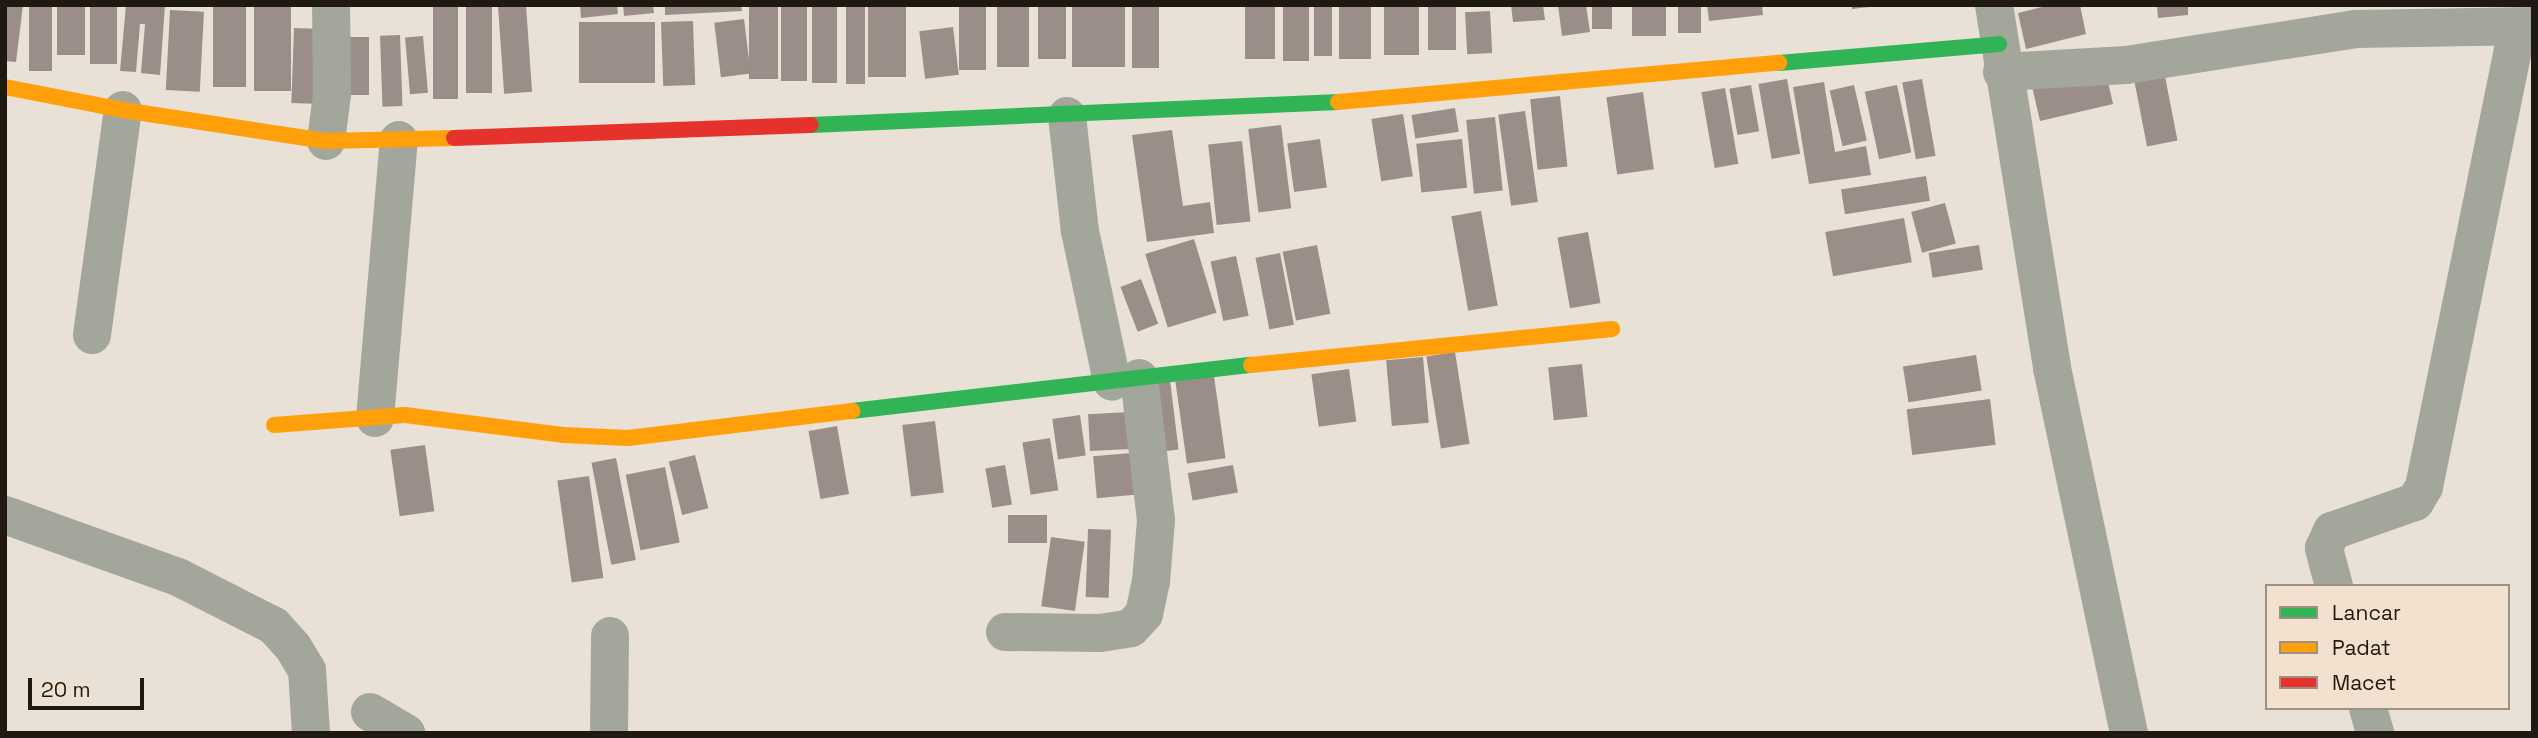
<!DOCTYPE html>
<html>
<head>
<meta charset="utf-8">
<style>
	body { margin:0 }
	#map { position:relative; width:2538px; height:738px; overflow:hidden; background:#e9e0d6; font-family:"Space Grotesk",sans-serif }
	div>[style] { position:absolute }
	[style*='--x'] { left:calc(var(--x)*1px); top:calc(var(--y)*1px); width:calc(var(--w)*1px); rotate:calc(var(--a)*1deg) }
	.building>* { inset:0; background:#9b8e89; transform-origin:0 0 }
	.street>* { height:38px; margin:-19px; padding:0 19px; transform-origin:19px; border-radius:19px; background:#a3a79b }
	.fast>* { height:16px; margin:-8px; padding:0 8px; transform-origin:8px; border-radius:8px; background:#30b455 }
	.slow>* { height:16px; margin:-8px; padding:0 8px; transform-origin:8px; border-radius:8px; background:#ff9f0a }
	.jam>* { height:16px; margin:-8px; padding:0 8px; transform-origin:8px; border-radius:8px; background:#e5322d }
	span { translate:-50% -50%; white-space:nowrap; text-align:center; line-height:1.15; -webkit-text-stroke:7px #f1e1ce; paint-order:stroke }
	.frame { position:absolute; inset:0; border:7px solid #1f1912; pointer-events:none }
	.legend { position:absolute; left:2265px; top:584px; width:245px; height:126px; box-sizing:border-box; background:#f1e1ce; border:2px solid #9d9183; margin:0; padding:9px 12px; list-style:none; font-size:21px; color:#1f1912 }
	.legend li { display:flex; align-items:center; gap:14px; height:35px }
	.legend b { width:35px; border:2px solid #9d9183 }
	.scale { position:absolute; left:28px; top:678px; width:116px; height:32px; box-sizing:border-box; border:4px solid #1f1912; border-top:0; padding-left:9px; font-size:21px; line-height:24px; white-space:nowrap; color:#1f1912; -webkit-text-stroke:5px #f1e1ce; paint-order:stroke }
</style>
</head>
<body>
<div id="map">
	<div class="building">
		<i style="clip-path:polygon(5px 5px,23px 5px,16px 62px,5px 61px)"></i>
		<i style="left:29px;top:5px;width:23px;height:66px"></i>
		<i style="left:57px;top:5px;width:28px;height:50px"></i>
		<i style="left:90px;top:5px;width:27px;height:59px"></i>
		<i style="clip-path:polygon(126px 5px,165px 5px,160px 75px,141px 73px,145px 24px,140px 24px,136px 72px,120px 71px)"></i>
		<i style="left:213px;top:5px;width:33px;height:82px"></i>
		<i style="left:254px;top:5px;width:37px;height:86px"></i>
		<i style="left:433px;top:5px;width:25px;height:94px"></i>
		<i style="left:466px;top:5px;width:26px;height:88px"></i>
		<i style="left:526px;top:5px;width:87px;height:28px;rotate:86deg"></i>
		<i style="clip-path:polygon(580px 5px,617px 5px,618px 14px,581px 18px)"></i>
		<i style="clip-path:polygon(623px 5px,653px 5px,654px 13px,624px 16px)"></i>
		<i style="clip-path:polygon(665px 5px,741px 5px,742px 11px,665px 15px)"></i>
		<i style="left:749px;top:5px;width:29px;height:74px"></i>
		<i style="left:781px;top:5px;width:26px;height:76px"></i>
		<i style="left:812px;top:5px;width:25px;height:78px"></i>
		<i style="left:846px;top:5px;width:19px;height:79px"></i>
		<i style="left:868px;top:5px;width:38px;height:72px"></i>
		<i style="left:959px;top:5px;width:27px;height:65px"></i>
		<i style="left:997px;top:5px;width:32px;height:62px"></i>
		<i style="left:1038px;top:5px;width:28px;height:54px"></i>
		<i style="left:1072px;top:5px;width:53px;height:62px"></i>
		<i style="left:1132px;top:5px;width:27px;height:63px"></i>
		<i style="left:1245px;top:5px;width:30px;height:54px"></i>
		<i style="left:1283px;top:5px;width:26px;height:56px"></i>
		<i style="left:1314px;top:5px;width:18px;height:51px"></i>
		<i style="left:1339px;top:5px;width:32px;height:54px"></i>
		<i style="left:1384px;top:5px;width:35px;height:50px"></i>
		<i style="left:1428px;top:5px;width:28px;height:45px"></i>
		<i style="clip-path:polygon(1511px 5px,1543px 5px,1545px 20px,1513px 22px)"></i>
		<i style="clip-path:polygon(1558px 5px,1586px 5px,1590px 32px,1562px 36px)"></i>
		<i style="left:1592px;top:5px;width:20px;height:24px"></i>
		<i style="left:1632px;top:5px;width:34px;height:31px"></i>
		<i style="left:1678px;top:5px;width:23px;height:28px"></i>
		<i style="clip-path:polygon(1707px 5px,1762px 5px,1763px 15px,1709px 21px)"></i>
		<i style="clip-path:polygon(1852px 5px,1869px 5px,1869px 7px,1852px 9px)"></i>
		<i style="clip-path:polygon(2050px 5px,2080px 5px,2086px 34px,2026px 49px,2018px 13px)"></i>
		<i style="clip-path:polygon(2157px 5px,2188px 5px,2188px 15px,2158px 18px)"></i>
		<i style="left:170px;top:10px;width:34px;height:80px;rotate:3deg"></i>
		<i style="left:1490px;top:11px;width:42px;height:25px;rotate:87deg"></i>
		<i style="left:744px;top:19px;width:55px;height:30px;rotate:83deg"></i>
		<i style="left:693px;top:21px;width:64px;height:32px;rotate:88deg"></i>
		<i style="left:655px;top:22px;width:61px;height:76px;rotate:90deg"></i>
		<i style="left:953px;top:27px;width:48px;height:34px;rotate:83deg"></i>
		<i style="left:294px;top:28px;width:35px;height:75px;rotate:2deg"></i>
		<i style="left:400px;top:35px;width:71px;height:20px;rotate:88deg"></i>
		<i style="left:423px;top:36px;width:57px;height:18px;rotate:85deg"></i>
		<i style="left:341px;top:37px;width:28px;height:58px"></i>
		<i style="left:2163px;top:66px;width:76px;height:31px;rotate:79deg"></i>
		<i style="left:2105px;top:69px;width:36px;height:75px;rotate:77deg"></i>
		<i style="left:1787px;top:79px;width:76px;height:29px;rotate:80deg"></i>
		<i style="left:1922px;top:79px;width:78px;height:20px;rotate:80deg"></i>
		<i style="clip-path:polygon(1824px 82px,1835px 152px,1866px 146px,1871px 175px,1809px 184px,1793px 87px)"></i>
		<i style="left:1751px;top:85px;width:47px;height:22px;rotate:80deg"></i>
		<i style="left:1854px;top:85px;width:57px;height:25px;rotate:77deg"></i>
		<i style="left:1897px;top:85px;width:69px;height:33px;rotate:78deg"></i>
		<i style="left:1725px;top:88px;width:77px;height:24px;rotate:80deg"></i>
		<i style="left:1643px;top:92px;width:78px;height:37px;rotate:82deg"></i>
		<i style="left:1560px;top:96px;width:71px;height:30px;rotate:84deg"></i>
		<i style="left:1455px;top:108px;width:24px;height:44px;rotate:81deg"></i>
		<i style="left:1525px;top:111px;width:92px;height:27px;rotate:82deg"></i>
		<i style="left:1403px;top:114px;width:63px;height:32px;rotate:81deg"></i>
		<i style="left:1495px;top:117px;width:74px;height:29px;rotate:84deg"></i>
		<i style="left:1281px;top:125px;width:84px;height:33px;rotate:83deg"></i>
		<i style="clip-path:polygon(1172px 130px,1183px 206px,1210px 202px,1214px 233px,1147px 242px,1132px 135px)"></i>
		<i style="left:1320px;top:139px;width:49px;height:33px;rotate:82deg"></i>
		<i style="left:1462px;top:139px;width:49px;height:46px;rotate:84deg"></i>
		<i style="left:1242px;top:141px;width:81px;height:34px;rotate:84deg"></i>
		<i style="left:1926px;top:176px;width:25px;height:86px;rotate:81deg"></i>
		<i style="left:1945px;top:203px;width:42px;height:35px;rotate:75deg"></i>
		<i style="left:1481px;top:211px;width:96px;height:30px;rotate:80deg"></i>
		<i style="left:1904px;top:218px;width:45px;height:80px;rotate:80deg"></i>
		<i style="left:1588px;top:232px;width:72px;height:31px;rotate:80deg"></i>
		<i style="left:1194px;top:239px;width:77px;height:51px;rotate:73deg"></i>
		<i style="left:1317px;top:245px;width:70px;height:35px;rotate:79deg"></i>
		<i style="left:1979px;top:245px;width:25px;height:51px;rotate:81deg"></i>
		<i style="left:1280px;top:253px;width:73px;height:25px;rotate:79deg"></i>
		<i style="left:1236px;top:256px;width:61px;height:26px;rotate:78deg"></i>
		<i style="left:1141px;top:279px;width:48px;height:22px;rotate:69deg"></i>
		<i style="left:1455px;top:352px;width:93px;height:29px;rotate:81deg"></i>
		<i style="left:1976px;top:355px;width:36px;height:74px;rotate:81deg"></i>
		<i style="left:1423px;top:357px;width:66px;height:37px;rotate:85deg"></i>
		<i style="left:1582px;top:364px;width:53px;height:34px;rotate:84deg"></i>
		<i style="left:1349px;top:369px;width:53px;height:38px;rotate:82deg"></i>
		<i style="left:1214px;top:376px;width:83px;height:39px;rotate:82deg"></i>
		<i style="left:1170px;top:380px;width:70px;height:28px;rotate:83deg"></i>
		<i style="left:1990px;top:399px;width:46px;height:84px;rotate:83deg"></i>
		<i style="left:1129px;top:412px;width:37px;height:41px;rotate:87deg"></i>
		<i style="left:1080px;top:415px;width:41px;height:28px;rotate:82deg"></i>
		<i style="left:935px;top:421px;width:72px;height:33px;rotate:83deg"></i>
		<i style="left:837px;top:426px;width:69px;height:29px;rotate:80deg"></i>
		<i style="left:1050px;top:438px;width:53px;height:28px;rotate:81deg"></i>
		<i style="left:425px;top:445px;width:67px;height:35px;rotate:82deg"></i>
		<i style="left:1131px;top:453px;width:42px;height:38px;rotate:85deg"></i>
		<i style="left:695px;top:455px;width:55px;height:27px;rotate:76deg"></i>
		<i style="left:616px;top:458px;width:104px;height:25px;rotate:79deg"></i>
		<i style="left:1005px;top:465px;width:40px;height:20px;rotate:80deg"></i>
		<i style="left:1233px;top:465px;width:28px;height:46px;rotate:80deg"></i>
		<i style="left:665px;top:467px;width:77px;height:40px;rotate:79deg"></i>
		<i style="left:589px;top:476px;width:103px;height:32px;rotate:82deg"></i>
		<i style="left:1008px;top:515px;width:39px;height:28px"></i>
		<i style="left:1088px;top:529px;width:23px;height:68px;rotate:2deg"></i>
		<i style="left:1051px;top:537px;width:34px;height:70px;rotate:8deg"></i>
	</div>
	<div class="street">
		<i style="--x:1994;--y:5;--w:368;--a:80.9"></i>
		<i style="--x:2052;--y:368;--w:373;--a:78.1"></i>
		<i style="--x:2002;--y:72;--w:124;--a:-3.2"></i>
		<i style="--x:2126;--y:65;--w:232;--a:-8.9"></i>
		<i style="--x:2355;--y:29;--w:178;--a:-1"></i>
		<i style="--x:1067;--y:116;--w:116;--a:83.6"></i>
		<i style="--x:1080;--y:231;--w:154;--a:78"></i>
		<i style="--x:326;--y:141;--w:46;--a:-82.6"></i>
		<i style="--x:332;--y:95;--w:90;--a:-90.6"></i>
		<i style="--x:92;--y:335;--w:227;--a:-82.2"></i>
		<i style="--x:375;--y:418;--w:279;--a:-85.1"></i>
		<i style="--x:5;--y:515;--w:184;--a:19.7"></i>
		<i style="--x:178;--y:577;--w:108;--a:27"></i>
		<i style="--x:274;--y:626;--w:28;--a:48"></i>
		<i style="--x:293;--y:647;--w:27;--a:59"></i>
		<i style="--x:307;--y:670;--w:63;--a:86.4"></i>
		<i style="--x:2334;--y:586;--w:39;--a:-105"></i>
		<i style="--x:2324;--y:548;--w:19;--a:-65"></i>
		<i style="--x:2332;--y:531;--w:88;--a:-19.3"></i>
		<i style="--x:2415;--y:502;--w:17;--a:-59"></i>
		<i style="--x:2424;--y:487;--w:470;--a:-78.5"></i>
		<i style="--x:1005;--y:632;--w:95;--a:0.6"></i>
		<i style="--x:1100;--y:633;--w:31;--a:-9"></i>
		<i style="--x:1131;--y:628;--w:19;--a:-47"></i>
		<i style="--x:1144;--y:614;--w:33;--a:-78"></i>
		<i style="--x:1151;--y:582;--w:62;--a:-85.4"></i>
		<i style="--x:1156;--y:520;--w:143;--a:-96.8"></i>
		<i style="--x:2368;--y:708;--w:26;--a:74"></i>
		<i style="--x:370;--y:712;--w:42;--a:30.3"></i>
		<i style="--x:609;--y:733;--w:97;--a:-89.4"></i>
	</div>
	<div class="fast">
		<i style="--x:1779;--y:63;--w:221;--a:-4.9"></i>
		<i style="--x:811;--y:125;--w:528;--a:-2.5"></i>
		<i style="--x:852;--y:411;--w:402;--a:-6.6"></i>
	</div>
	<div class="slow">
		<i style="--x:5;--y:87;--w:120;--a:11"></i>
		<i style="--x:123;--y:110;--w:205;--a:8.7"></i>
		<i style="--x:326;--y:141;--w:128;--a:-1.3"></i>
		<i style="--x:1338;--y:102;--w:443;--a:-5.1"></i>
		<i style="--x:1251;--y:365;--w:363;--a:-5.7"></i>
		<i style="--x:274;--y:425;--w:131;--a:-4.4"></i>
		<i style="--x:405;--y:415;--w:159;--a:7.2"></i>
		<i style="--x:563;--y:435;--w:65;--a:2.6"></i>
		<i style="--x:628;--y:438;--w:226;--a:-6.9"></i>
	</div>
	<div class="jam">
		<i style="--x:454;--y:138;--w:357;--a:-2.1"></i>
	</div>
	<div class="frame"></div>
	<ul class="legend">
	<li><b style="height:9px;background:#30b455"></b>Lancar</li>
	<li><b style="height:9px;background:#ff9f0a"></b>Padat</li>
	<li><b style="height:9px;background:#e5322d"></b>Macet</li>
	</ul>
	<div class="scale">20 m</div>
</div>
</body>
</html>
